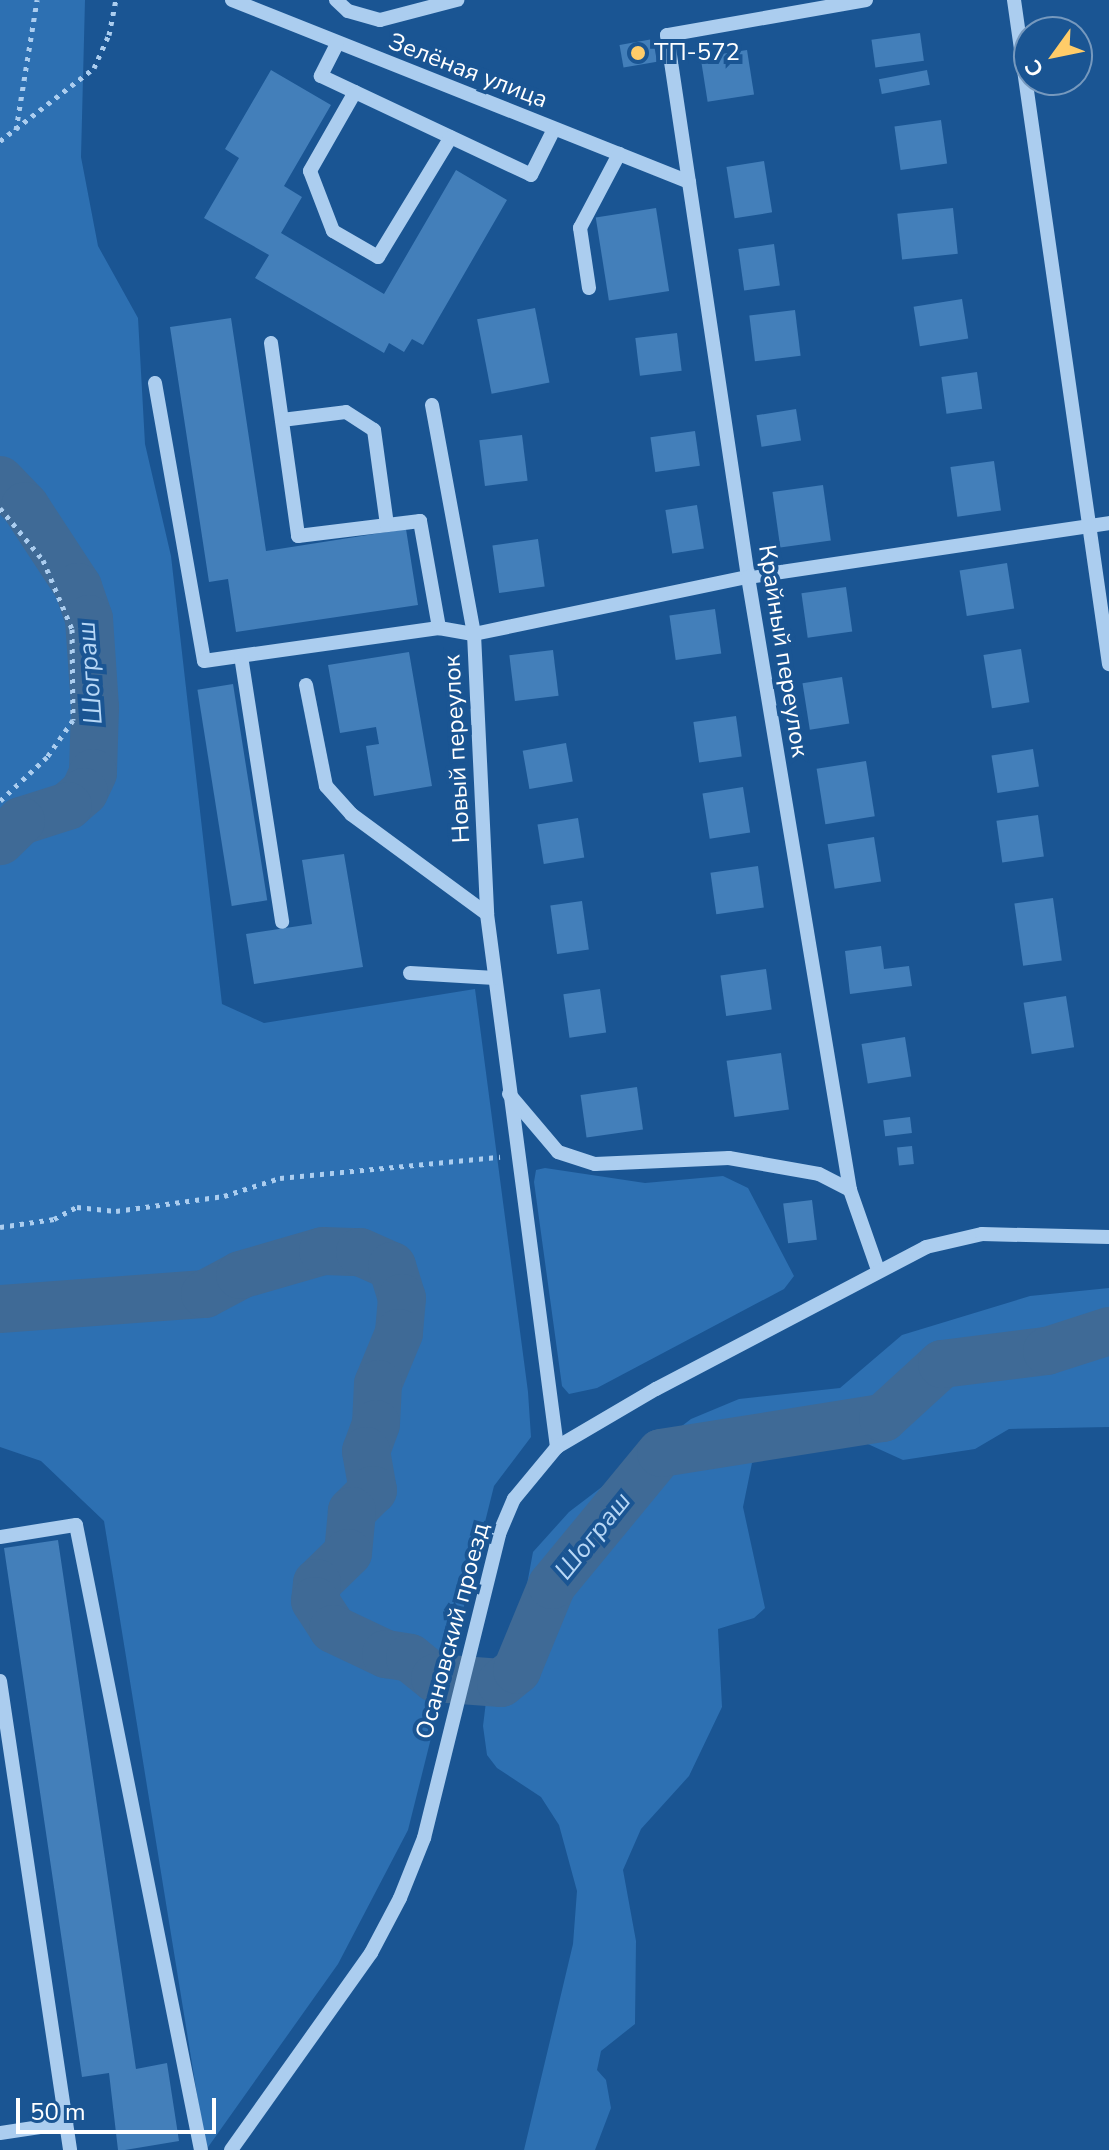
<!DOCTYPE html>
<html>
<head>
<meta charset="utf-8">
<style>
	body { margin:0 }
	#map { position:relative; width:1109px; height:2150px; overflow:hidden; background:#1a5593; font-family:"Nunito Sans",sans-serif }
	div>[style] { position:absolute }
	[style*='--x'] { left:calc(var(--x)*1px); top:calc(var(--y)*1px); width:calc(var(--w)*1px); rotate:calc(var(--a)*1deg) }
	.green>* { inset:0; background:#2d70b2 }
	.river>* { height:48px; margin:-24px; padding:0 24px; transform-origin:24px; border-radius:24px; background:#3f6a96 }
	.building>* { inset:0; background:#437fba; transform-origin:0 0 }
	.path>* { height:5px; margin-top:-2.5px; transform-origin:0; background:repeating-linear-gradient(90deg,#abcdef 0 4px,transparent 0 10px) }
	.minor>* { height:14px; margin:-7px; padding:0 7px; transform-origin:7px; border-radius:7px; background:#abcdef }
	.dots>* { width:22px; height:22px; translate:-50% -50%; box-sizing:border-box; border:4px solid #1a5593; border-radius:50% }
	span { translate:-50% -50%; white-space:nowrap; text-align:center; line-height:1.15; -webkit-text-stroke:8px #1a5593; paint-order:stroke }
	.poi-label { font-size:24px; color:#fff }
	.left { translate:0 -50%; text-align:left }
	.street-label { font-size:24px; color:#fff }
	.water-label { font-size:26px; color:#b7d7f6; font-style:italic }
	.north { position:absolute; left:1013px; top:16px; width:80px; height:80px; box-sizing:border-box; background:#1a5593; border:2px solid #7699be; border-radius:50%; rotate:237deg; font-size:22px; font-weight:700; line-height:32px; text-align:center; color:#fff }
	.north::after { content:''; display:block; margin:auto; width:28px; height:36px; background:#ffcc69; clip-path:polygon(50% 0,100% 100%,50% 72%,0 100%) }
	.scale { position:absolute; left:16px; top:2098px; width:200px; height:36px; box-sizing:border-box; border:4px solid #fff; border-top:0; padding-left:10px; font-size:24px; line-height:28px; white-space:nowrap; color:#fff; -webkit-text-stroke:6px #1a5593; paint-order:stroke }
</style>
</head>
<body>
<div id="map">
	<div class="green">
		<i style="clip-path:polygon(0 0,85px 0,81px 157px,98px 246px,138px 318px,145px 444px,171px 556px,222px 1004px,264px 1023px,475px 989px,528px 1392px,531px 1437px,494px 1486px,408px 1830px,338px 1964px,206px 2150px,104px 1521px,41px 1461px,0 1447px)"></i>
		<i style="clip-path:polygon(545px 1168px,645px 1183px,723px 1176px,748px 1188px,794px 1276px,784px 1289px,597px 1388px,569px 1394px,562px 1386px,534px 1182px,536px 1170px)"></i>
		<i style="clip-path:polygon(1109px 1288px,1109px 1427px,1009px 1429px,975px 1449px,903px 1460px,848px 1435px,784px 1445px,752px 1463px,743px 1507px,765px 1608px,754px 1618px,718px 1629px,722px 1707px,689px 1776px,641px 1829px,623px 1870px,636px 1941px,635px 2024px,601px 2051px,597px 2070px,606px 2080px,611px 2108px,595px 2150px,524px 2150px,573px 1944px,577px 1891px,559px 1825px,541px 1797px,497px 1768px,487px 1755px,483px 1726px,489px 1677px,509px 1650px,520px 1622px,533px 1552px,569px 1512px,691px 1419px,739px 1399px,840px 1388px,902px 1335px,1030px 1296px)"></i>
	</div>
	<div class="river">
		<i style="--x:0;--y:480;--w:36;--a:46"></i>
		<i style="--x:25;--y:506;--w:97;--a:56.8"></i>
		<i style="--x:78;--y:587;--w:34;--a:71"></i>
		<i style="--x:89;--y:619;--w:89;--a:86.1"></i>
		<i style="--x:95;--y:708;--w:65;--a:91.8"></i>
		<i style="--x:93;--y:773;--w:21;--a:115"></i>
		<i style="--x:84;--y:792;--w:21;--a:139"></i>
		<i style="--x:68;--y:806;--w:49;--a:162.3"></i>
		<i style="--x:21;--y:821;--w:29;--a:136"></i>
		<i style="--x:0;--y:1309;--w:206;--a:-4.2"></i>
		<i style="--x:205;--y:1294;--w:40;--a:-28"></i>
		<i style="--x:240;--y:1275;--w:86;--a:-16.1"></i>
		<i style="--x:323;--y:1251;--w:37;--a:2"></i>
		<i style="--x:360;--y:1252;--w:35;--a:24"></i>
		<i style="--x:392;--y:1266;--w:34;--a:73"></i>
		<i style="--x:402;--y:1298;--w:35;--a:95"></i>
		<i style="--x:399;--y:1333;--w:55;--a:112.4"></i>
		<i style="--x:378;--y:1384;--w:40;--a:92.9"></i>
		<i style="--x:376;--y:1424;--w:29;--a:110"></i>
		<i style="--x:366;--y:1451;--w:40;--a:80"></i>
		<i style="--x:373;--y:1490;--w:30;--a:135"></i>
		<i style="--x:352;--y:1511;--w:42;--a:95.4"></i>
		<i style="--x:348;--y:1553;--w:43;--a:135.9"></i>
		<i style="--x:317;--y:1583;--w:18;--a:96"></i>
		<i style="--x:315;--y:1601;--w:33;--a:57"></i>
		<i style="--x:333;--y:1629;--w:59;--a:25.3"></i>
		<i style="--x:386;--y:1654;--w:24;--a:9"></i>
		<i style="--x:410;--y:1658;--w:32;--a:39"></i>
		<i style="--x:435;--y:1678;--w:66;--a:4.3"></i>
		<i style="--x:501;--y:1683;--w:21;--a:-39"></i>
		<i style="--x:517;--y:1670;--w:92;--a:-67.6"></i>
		<i style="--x:552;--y:1585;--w:171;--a:-50.5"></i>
		<i style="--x:661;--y:1453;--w:225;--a:-9"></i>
		<i style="--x:883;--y:1418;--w:80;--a:-42.5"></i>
		<i style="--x:942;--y:1364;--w:106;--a:-7.1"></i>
		<i style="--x:1047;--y:1351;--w:65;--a:-17.9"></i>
	</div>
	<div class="building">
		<i style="left:920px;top:33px;width:28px;height:49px;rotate:82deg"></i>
		<i style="left:653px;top:39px;width:23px;height:34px;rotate:80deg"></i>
		<i style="left:747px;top:50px;width:45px;height:47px;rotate:81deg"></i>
		<i style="clip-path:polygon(271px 70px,331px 105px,284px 186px,302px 197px,281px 233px,384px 294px,456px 170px,507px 200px,423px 345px,412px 339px,404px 352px,389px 343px,384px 353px,255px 278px,269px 255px,204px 218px,239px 158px,225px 149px)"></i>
		<i style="left:927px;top:70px;width:15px;height:49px;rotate:79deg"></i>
		<i style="left:941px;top:120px;width:44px;height:47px;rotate:82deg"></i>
		<i style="left:764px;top:161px;width:52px;height:38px;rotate:81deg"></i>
		<i style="left:656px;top:208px;width:84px;height:61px;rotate:81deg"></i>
		<i style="left:953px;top:208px;width:46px;height:56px;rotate:84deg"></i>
		<i style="left:774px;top:244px;width:42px;height:36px;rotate:82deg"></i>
		<i style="left:962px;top:299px;width:40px;height:49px;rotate:81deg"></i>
		<i style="left:535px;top:308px;width:76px;height:59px;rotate:79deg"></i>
		<i style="left:795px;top:310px;width:46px;height:46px;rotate:83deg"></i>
		<i style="clip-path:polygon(231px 318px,266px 551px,406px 529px,418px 605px,236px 632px,228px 579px,209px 582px,170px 327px)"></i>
		<i style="left:677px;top:333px;width:38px;height:42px;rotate:83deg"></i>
		<i style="left:977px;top:372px;width:37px;height:36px;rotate:82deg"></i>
		<i style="left:796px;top:409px;width:32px;height:40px;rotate:81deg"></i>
		<i style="left:695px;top:431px;width:35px;height:45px;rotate:82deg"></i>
		<i style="left:522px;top:435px;width:46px;height:43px;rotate:83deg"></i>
		<i style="left:994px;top:461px;width:50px;height:44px;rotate:82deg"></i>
		<i style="left:823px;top:485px;width:56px;height:51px;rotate:82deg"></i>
		<i style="left:697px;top:505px;width:44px;height:32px;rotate:81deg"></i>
		<i style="left:538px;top:539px;width:48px;height:46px;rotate:82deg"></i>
		<i style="left:1007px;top:563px;width:46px;height:48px;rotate:81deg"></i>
		<i style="left:846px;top:587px;width:45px;height:45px;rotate:82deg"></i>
		<i style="left:715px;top:609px;width:45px;height:46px;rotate:82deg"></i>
		<i style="left:1021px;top:649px;width:54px;height:38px;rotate:81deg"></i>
		<i style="left:553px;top:650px;width:46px;height:44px;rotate:83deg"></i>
		<i style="clip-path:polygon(409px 652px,432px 786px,374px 796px,366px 746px,379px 744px,376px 727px,340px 733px,328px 665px)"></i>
		<i style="left:842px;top:677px;width:47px;height:40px;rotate:81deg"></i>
		<i style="left:233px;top:684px;width:219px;height:36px;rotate:81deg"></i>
		<i style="left:736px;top:716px;width:41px;height:43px;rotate:82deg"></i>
		<i style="left:566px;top:743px;width:39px;height:44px;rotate:80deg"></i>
		<i style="left:1033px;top:749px;width:38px;height:42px;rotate:81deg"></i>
		<i style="left:866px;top:761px;width:56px;height:50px;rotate:81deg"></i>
		<i style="left:743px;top:787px;width:46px;height:41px;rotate:81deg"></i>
		<i style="left:1038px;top:815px;width:42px;height:42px;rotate:82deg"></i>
		<i style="left:578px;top:818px;width:40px;height:41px;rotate:81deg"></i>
		<i style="left:874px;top:837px;width:45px;height:47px;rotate:81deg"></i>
		<i style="clip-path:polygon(344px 854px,363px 967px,254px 984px,246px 934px,312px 924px,302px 860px)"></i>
		<i style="left:758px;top:866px;width:42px;height:48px;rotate:82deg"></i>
		<i style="left:1053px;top:898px;width:63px;height:39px;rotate:82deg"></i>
		<i style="left:582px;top:901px;width:49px;height:32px;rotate:82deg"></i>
		<i style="clip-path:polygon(881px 946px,884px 969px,909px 966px,912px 986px,850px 994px,845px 951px)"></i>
		<i style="left:766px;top:969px;width:41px;height:46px;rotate:82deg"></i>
		<i style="left:600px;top:989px;width:44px;height:37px;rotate:82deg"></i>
		<i style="left:1066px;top:996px;width:52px;height:43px;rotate:81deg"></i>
		<i style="left:905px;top:1037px;width:40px;height:44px;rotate:81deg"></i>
		<i style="left:781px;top:1053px;width:57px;height:55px;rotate:82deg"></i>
		<i style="left:637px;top:1087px;width:43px;height:57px;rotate:82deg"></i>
		<i style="left:910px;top:1117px;width:16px;height:27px;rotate:83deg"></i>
		<i style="left:912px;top:1146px;width:18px;height:15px;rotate:84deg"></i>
		<i style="left:812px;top:1200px;width:40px;height:29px;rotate:83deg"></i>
		<i style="clip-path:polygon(58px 1540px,136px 2069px,167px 2063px,179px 2141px,125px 2150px,118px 2150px,109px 2073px,82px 2077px,4px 1548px)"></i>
	</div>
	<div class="path">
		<i style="--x:16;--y:130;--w:132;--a:-80.8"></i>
		<i style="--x:0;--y:141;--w:119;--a:-37.8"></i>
		<i style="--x:94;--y:68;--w:36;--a:-66"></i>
		<i style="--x:109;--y:35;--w:36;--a:-79"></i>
		<i style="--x:0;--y:508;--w:67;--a:50.4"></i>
		<i style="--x:43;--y:560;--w:75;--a:67.2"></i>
		<i style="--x:72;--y:629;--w:91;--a:89.4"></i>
		<i style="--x:73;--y:720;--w:45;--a:125.1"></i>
		<i style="--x:47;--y:757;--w:64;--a:136.9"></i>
		<i style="--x:0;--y:1227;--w:55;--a:-8.4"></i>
		<i style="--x:54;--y:1219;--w:26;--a:-28"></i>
		<i style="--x:77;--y:1207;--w:39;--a:6"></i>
		<i style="--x:116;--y:1211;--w:109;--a:-7.9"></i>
		<i style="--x:224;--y:1196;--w:59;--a:-17.8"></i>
		<i style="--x:280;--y:1178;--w:221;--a:-5.5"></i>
	</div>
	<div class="minor">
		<i style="--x:232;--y:0;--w:492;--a:21.7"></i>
		<i style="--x:336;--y:0;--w:16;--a:43"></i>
		<i style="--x:348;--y:11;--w:33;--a:16"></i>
		<i style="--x:380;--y:20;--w:80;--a:-14.6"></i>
		<i style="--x:866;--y:0;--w:202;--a:170"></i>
		<i style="--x:667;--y:35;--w:548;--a:81.5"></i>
		<i style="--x:748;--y:577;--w:621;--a:80.55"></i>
		<i style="--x:850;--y:1190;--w:85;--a:70.7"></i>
		<i style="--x:1014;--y:0;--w:671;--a:81.86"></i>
		<i style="--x:337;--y:44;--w:36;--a:117"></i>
		<i style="--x:321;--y:76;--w:232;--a:25.2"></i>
		<i style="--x:531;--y:175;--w:51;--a:-63.4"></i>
		<i style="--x:355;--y:92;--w:91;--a:119.7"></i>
		<i style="--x:310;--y:171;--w:64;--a:69"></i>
		<i style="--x:333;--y:231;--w:52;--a:30"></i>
		<i style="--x:378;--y:257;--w:140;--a:-58.7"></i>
		<i style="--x:589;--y:288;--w:61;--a:-98.5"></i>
		<i style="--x:580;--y:228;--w:84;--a:-62.2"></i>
		<i style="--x:271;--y:343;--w:195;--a:82"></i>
		<i style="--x:298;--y:536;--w:123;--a:-7"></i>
		<i style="--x:420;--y:521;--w:109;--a:79.9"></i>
		<i style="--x:155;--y:383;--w:282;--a:80"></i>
		<i style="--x:204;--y:661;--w:237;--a:-8"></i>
		<i style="--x:439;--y:628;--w:36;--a:10"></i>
		<i style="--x:474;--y:634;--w:280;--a:-11.8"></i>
		<i style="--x:748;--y:577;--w:365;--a:-8.5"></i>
		<i style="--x:432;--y:405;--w:233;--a:79.6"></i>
		<i style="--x:474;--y:634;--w:280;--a:87.3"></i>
		<i style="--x:487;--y:914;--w:538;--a:82.52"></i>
		<i style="--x:282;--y:420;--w:64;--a:-7.1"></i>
		<i style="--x:346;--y:412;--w:33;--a:33"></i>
		<i style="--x:374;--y:430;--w:96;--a:82.2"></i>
		<i style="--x:241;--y:656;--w:269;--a:81.2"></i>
		<i style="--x:306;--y:685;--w:103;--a:78.8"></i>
		<i style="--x:326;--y:786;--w:38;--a:48"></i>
		<i style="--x:351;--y:814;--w:169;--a:36.3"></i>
		<i style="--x:410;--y:973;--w:85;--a:3.4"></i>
		<i style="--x:509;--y:1094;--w:76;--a:49.8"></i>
		<i style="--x:558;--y:1152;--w:39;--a:18"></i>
		<i style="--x:595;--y:1164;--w:134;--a:-2.6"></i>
		<i style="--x:729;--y:1158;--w:91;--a:10.1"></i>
		<i style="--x:819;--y:1174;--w:35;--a:27"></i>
		<i style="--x:0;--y:1537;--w:77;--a:-9"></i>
		<i style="--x:76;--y:1525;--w:637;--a:78.69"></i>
		<i style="--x:0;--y:1681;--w:474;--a:81.5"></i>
		<i style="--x:0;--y:2133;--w:67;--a:-8.6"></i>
		<i style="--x:231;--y:2150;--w:242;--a:-54.6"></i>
		<i style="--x:371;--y:1953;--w:62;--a:-62.2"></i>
		<i style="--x:400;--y:1898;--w:65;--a:-68.2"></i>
		<i style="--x:424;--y:1838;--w:313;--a:-76.1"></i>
		<i style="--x:499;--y:1534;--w:38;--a:-67"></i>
		<i style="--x:514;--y:1499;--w:67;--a:-50.4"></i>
		<i style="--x:557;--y:1447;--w:115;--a:-30.4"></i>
		<i style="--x:656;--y:1389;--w:305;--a:-27.7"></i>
		<i style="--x:926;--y:1247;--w:57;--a:-13.1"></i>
		<i style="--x:982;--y:1234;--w:127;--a:1.4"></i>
	</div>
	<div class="dots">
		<i style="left:638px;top:53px;background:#ffcc69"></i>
	</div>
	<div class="poi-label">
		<span class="left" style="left:654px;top:53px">ТП-572</span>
	</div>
	<div class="street-label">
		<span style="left:468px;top:71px;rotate:21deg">Зелёная улица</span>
		<span style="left:783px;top:651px;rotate:81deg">Крайный переулок</span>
		<span style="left:457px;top:749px;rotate:-93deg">Новый переулок</span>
		<span style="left:453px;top:1631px;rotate:-75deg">Осановский проезд</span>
	</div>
	<div class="water-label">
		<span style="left:90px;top:673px;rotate:-94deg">Шограш</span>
		<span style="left:593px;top:1536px;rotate:-51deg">Шограш</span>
	</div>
	<div class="north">С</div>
	<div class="scale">50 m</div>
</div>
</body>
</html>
